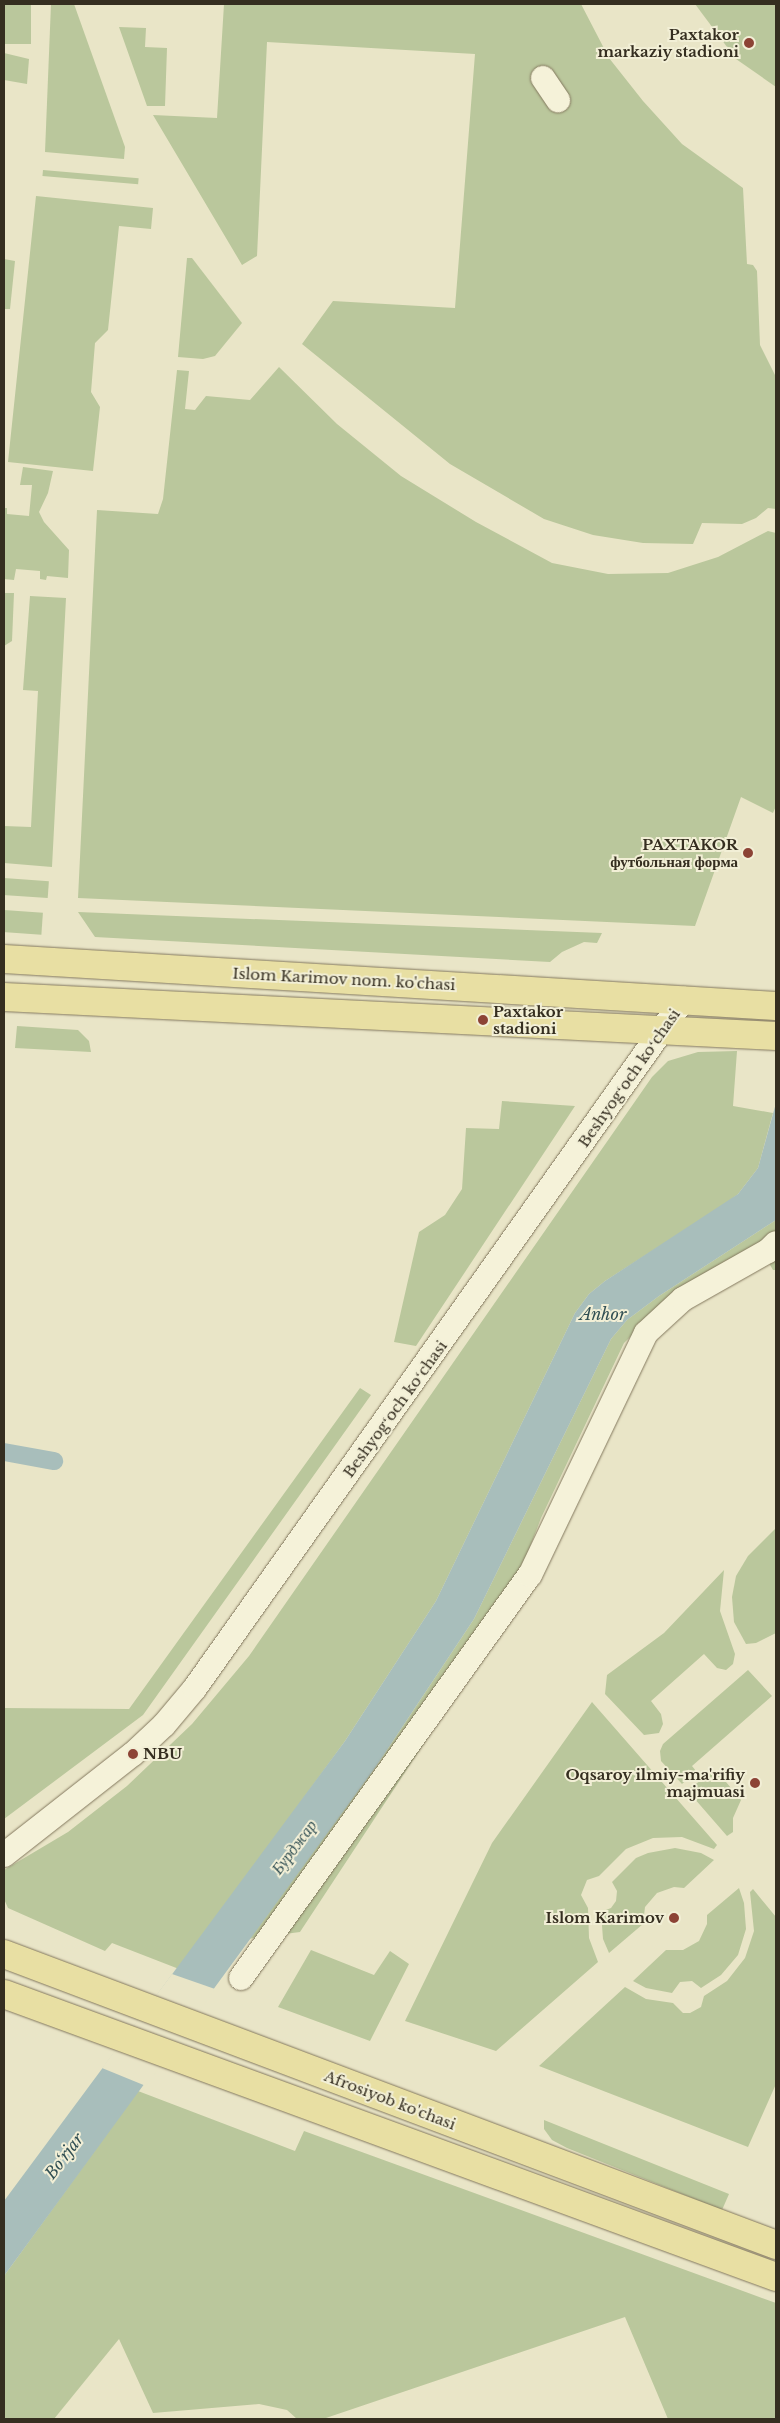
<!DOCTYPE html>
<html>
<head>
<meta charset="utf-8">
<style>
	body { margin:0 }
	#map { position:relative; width:780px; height:2423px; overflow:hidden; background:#e9e5c7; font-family:"Libre Baskerville",serif }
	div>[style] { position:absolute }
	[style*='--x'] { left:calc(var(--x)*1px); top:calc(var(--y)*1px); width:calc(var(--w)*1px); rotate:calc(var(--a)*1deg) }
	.green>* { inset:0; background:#bac79c; transform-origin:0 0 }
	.water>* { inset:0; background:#a8bebb }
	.pier>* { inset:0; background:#e9e5c7 }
	.canal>* { height:18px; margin:-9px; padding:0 9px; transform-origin:9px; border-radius:9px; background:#a8bebb }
	.roads { filter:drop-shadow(0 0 1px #83785e) drop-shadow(0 0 1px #83785e) }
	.minor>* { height:24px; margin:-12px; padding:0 12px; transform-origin:12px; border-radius:12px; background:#f5f2d9 }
	.major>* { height:28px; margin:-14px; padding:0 14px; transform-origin:14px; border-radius:14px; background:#e8dfa3 }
	.dots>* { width:14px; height:14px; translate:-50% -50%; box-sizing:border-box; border:2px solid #f2efd6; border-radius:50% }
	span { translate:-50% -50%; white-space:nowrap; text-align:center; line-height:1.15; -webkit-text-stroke:4px #f2efd6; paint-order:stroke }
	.poi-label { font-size:15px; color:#352e20; font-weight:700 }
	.right { translate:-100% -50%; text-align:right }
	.left { translate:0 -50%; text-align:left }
	.street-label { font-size:15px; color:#352e20 }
	.water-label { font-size:16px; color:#314f53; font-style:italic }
	.frame { position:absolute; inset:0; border:5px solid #352e20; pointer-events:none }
</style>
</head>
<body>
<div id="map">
	<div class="green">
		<i style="left:4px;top:4px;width:27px;height:40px"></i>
		<i style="clip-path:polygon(51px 4px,74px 4px,125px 147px,124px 159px,45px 152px)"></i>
		<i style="clip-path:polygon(224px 4px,581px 4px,609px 58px,643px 101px,682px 144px,743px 188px,747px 264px,753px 265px,757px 271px,760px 345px,776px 377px,776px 509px,768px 508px,756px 518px,742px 524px,702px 523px,693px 544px,643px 543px,593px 535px,544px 519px,450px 464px,302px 344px,333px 301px,455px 308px,475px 54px,267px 42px,257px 256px,242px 265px,153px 115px,217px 118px)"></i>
		<i style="clip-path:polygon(695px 4px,776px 4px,776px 87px,736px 59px)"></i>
		<i style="clip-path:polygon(119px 27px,146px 28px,145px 47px,167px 48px,165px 106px,147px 106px)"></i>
		<i style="clip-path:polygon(4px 53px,29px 59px,27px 84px,4px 80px)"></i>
		<i style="left:43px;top:170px;width:96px;height:6px;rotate:5deg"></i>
		<i style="clip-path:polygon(36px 196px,153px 208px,151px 229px,119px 226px,108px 330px,95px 343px,91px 392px,100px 407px,93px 471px,8px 462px)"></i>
		<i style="clip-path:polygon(187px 258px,192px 258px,242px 323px,215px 356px,203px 359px,178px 357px)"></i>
		<i style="clip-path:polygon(4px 259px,15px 261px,10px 309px,4px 309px)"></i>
		<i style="clip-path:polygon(279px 367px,337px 424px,401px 476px,476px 522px,552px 563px,608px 574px,668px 573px,718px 557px,768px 531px,776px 533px,776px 806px,773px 813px,741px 797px,695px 926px,78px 898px,97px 510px,158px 514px,163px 499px,177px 370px,189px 371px,185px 409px,195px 410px,206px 396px,250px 400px)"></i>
		<i style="clip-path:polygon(23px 467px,53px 471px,48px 493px,39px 512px,44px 522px,69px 550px,68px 578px,47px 576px,46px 580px,40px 579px,40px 571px,16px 569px,14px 580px,4px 579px,4px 508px,7px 508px,7px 514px,29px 516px,32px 485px,20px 485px)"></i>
		<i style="clip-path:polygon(4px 593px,14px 593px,12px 641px,4px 646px)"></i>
		<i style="clip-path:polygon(30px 596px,66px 598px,52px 867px,4px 863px,4px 826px,31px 827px,38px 691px,23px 690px)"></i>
		<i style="left:4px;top:878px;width:45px;height:17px;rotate:4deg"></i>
		<i style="left:4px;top:910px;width:39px;height:22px;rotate:4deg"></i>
		<i style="clip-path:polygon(78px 912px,602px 933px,597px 943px,584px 942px,562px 952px,550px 962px,95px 937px)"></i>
		<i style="clip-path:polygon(17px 1026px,78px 1030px,89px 1041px,91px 1052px,15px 1048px)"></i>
		<i style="clip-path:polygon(737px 1051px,733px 1106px,773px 1113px,758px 1168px,738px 1194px,724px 1205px,605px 1281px,589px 1294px,575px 1313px,436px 1601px,345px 1741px,179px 1969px,112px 1943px,105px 1951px,8px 1908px,4px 1899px,4px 1870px,68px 1832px,127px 1786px,192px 1724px,249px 1656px,652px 1077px,668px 1061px,698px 1052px)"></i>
		<i style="clip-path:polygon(502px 1101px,575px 1106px,416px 1346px,394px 1342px,419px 1232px,445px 1215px,462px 1189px,466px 1128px,499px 1129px)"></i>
		<i style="clip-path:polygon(776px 1220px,776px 1270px,773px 1270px,759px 1246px,662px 1306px,624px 1343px,541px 1518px,498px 1631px,300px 1932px,247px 1939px,375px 1768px,474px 1619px,611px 1339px,627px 1320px,659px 1296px)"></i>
		<i style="clip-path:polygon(360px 1388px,371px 1395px,143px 1715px,4px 1819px,4px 1708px,129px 1709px)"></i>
		<i style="clip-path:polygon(776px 1528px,776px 1633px,756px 1643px,746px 1644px,734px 1622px,732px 1597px,736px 1576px,748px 1556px)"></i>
		<i style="clip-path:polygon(724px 1570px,720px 1611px,735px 1654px,733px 1664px,726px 1670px,717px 1668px,704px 1654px,651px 1701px,661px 1714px,663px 1724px,659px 1733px,644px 1735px,605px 1694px,607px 1675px,664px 1633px)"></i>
		<i style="clip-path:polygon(748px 1670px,772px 1696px,692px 1766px,696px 1771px,682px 1784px,661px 1761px,660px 1751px,663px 1744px)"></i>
		<i style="clip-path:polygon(592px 1702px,717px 1845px,714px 1849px,682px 1837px,653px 1838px,626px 1849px,599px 1876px,587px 1880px,581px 1895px,588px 1908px,589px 1938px,598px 1962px,496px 2051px,405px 2021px,492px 1843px)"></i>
		<i style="clip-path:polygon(716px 1770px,741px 1800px,733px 1818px,733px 1832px,727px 1836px,687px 1790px)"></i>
		<i style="clip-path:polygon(675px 1848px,701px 1853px,714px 1860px,684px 1888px,674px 1887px,657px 1893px,645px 1907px,643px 1924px,609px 1953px,603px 1939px,601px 1912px,611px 1908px,616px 1901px,617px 1891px,612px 1882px,636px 1858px,648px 1853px)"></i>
		<i style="clip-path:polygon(739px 1888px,744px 1903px,746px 1929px,738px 1955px,721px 1975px,701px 1988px,692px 1981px,680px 1982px,672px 1993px,646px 1988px,633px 1981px,666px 1950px,683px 1950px,699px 1941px,707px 1924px,707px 1915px)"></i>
		<i style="clip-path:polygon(753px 1889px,776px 1917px,776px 2084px,748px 2147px,539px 2066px,625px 1987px,646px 1999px,673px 2003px,683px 2013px,690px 2013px,701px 2007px,704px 1996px,727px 1981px,745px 1958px,754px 1931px,750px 1892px)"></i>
		<i style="clip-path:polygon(311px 1950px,374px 1975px,390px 1951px,409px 1964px,370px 2041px,278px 2007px)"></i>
		<i style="clip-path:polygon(138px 2091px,295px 2151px,304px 2131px,776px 2303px,776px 2419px,668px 2419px,625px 2317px,323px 2419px,297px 2419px,287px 2410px,259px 2404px,153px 2413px,119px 2339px,54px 2419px,4px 2419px,4px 2276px)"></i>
		<i style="clip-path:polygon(544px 2120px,729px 2194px,722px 2210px,567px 2148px,552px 2140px,544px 2129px)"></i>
	</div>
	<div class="water">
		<i style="clip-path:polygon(776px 1103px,776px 1220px,659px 1296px,627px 1320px,611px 1339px,474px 1619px,375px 1768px,4px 2276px,4px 2201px,345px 1741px,436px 1601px,575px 1313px,589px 1294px,605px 1281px,738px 1194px,758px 1168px)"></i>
	</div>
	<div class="pier">
		<i style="clip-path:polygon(172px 1974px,215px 1989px,146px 2086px,102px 2068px)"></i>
	</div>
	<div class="canal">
		<i style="--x:4;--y:1452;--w:51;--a:10.2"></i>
	</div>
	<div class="roads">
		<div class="minor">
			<i style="--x:543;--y:78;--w:27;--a:56"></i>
			<i style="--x:4;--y:1855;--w:164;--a:-38.1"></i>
			<i style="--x:133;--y:1754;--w:42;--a:-43.1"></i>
			<i style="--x:164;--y:1725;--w:48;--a:-50"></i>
			<i style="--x:195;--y:1688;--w:845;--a:-54.64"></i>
			<i style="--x:241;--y:1978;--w:496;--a:-54.4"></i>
			<i style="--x:530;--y:1575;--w:268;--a:-64.4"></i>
			<i style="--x:646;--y:1333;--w:50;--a:-42.6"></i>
			<i style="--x:683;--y:1299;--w:98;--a:-29.5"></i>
			<i style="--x:768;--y:1251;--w:11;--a:-45"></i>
		</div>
		<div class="major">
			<i style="--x:4;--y:959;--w:773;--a:3.48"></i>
			<i style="--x:4;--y:997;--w:773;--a:2.89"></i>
			<i style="--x:4;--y:1954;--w:825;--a:20.65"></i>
			<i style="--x:4;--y:1994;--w:822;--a:20.13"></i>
		</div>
	</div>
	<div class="dots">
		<i style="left:749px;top:43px;background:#8c4335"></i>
		<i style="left:748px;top:853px;background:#8c4335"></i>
		<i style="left:483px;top:1020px;background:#8c4335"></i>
		<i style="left:133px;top:1754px;background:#8c4335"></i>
		<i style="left:755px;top:1783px;background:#8c4335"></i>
		<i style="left:674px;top:1918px;background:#8c4335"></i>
	</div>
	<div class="poi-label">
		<span class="right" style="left:739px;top:43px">Paxtakor<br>markaziy stadioni</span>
		<span class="right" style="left:738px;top:853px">PAXTAKOR<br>футбольная форма</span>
		<span class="left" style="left:493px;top:1020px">Paxtakor<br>stadioni</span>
		<span class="left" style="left:143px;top:1754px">NBU</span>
		<span class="right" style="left:745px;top:1783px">Oqsaroy ilmiy-ma'rifiy<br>majmuasi</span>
		<span class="right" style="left:664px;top:1918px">Islom Karimov</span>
	</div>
	<div class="street-label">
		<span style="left:344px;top:979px;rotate:3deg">Islom Karimov nom. ko'chasi</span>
		<span style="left:629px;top:1078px;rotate:-55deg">Beshyogʻoch koʻchasi</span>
		<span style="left:395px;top:1409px;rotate:-54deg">Beshyogʻoch koʻchasi</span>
		<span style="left:390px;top:2100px;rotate:21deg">Afrosiyob ko'chasi</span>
	</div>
	<div class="water-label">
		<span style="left:603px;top:1314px">Anhor</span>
		<span style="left:294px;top:1847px;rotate:-53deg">Бурджар</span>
		<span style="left:64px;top:2156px;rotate:-53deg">Bo‘rjar</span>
	</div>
	<div class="frame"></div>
</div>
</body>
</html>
